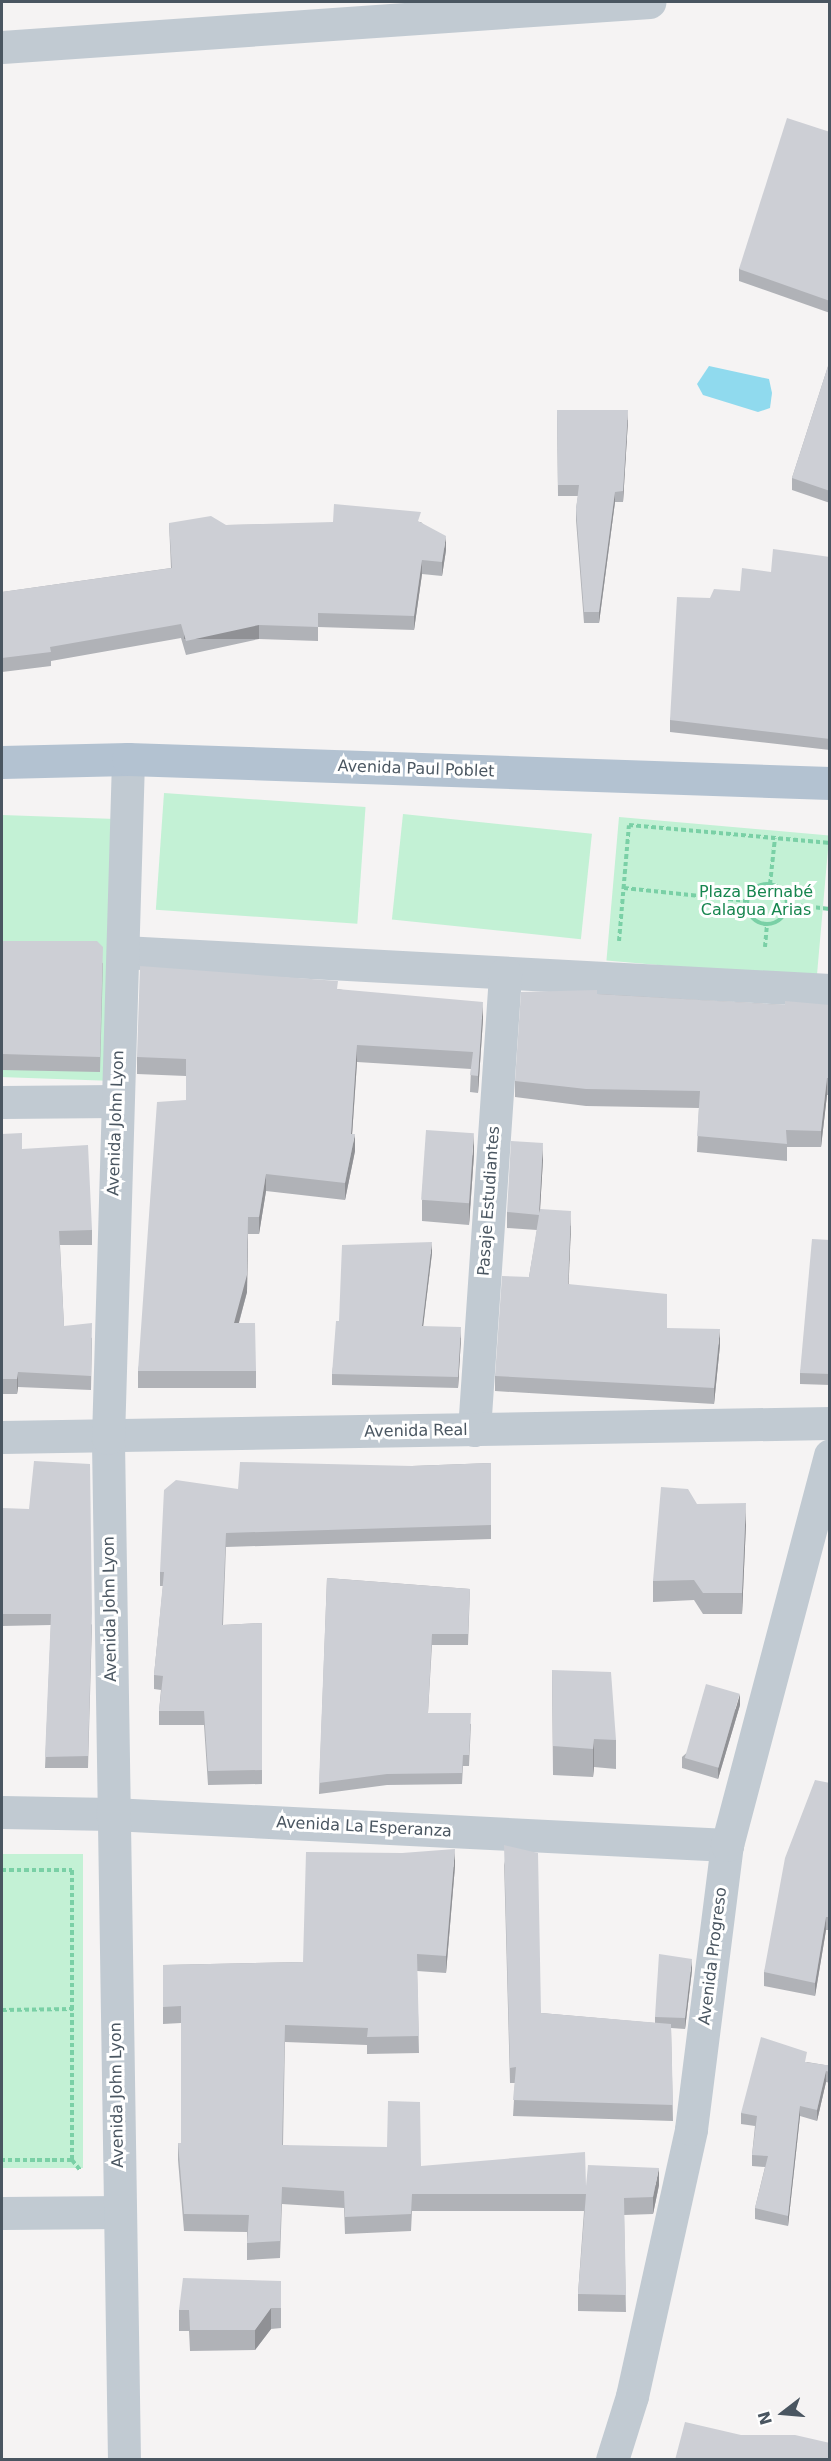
<!DOCTYPE html>
<html>
<head>
<meta charset="utf-8">
<style>
	body { margin:0 }
	#map { position:relative; width:831px; height:2461px; overflow:hidden; background:#f5f3f3; font-family:"DejaVu Sans",sans-serif }
	div>[style] { position:absolute }
	[style*='--x'] { left:calc(var(--x)*1px); top:calc(var(--y)*1px); width:calc(var(--w)*1px); rotate:calc(var(--a)*1deg) }
	.green>* { inset:0; background:#c3f1d5; transform-origin:0 0 }
	.water>* { inset:0; background:#90daee }
	.path>* { height:4px; margin-top:-2px; transform-origin:0; background:repeating-linear-gradient(90deg,#7ad0a6 0 4.5px,transparent 0 7.5px) }
	.path>.ring { margin:-2px; padding:0; box-sizing:content-box; background:none; border:4px solid #7ad0a6; border-radius:50% }
	.minor>* { height:33px; margin:-16.5px; padding:0 16.5px; transform-origin:16.5px; border-radius:16.5px; background:#c1cad2 }
	.major>* { height:33px; margin:-16.5px; padding:0 16.5px; transform-origin:16.5px; border-radius:16.5px; background:#b3c2d1 }
	.wall>* { inset:0; background:#b0b2b7 }
	.shaded-wall>* { inset:0; background:#909195; transform-origin:0 0 }
	.building>* { inset:0; background:#cdcfd5; transform-origin:0 0 }
	span { translate:-50% -50%; white-space:nowrap; text-align:center; line-height:1.15; -webkit-text-stroke:6px #fff; paint-order:stroke }
	.street-label { font-size:16px; color:#4a5661 }
	.park-label { font-size:16px; color:#17864f }
	.frame { position:absolute; inset:0; border:3px solid #4a5661; pointer-events:none }
	.north { position:absolute; left:753px; top:2383px; width:60px; height:60px; -webkit-text-stroke:4px #fff; paint-order:stroke; rotate:254deg; font-size:16px; font-weight:700; line-height:24px; text-align:center; color:#4a5661 }
	.north::after { content:''; display:block; margin:auto; width:21px; height:27px; background:#4a5661; clip-path:polygon(50% 0,100% 100%,50% 72%,0 100%) }
</style>
</head>
<body>
<div id="map">
	<div class="green">
		<i style="left:164px;top:793px;width:202px;height:117px;rotate:4deg"></i>
		<i style="left:403px;top:814px;width:190px;height:106px;rotate:6deg"></i>
		<i style="left:2px;top:815px;width:114px;height:262px;rotate:2deg"></i>
		<i style="left:619px;top:817px;width:211px;height:144px;rotate:5deg"></i>
		<i style="left:2px;top:1854px;width:81px;height:314px"></i>
	</div>
	<div class="water">
		<i style="clip-path:polygon(709px 366px,769px 379px,772px 393px,770px 408px,758px 412px,703px 395px,697px 384px)"></i>
	</div>
	<div class="path">
		<i class="ring" style="left:747px;top:884px;width:36px;height:36px"></i>
		<i style="--x:770;--y:884;--w:46;--a:-83.8"></i>
		<i style="--x:624;--y:888;--w:124;--a:6"></i>
		<i style="--x:786;--y:904;--w:44;--a:6.5"></i>
		<i style="--x:619;--y:941;--w:116;--a:-85.1"></i>
		<i style="--x:629;--y:825;--w:202;--a:5.1"></i>
		<i style="--x:765;--y:947;--w:23;--a:-85"></i>
		<i style="--x:2;--y:1870;--w:70;--a:0"></i>
		<i style="--x:72;--y:1870;--w:290;--a:90"></i>
		<i style="--x:72;--y:2160;--w:70;--a:180"></i>
		<i style="--x:2;--y:2010;--w:71;--a:-0.8"></i>
		<i style="--x:72;--y:2160;--w:14;--a:51"></i>
	</div>
	<div class="minor">
		<i style="--x:2;--y:47;--w:649;--a:-3.98"></i>
		<i style="--x:123;--y:952;--w:708;--a:3.08"></i>
		<i style="--x:2;--y:1102;--w:114;--a:-0.5"></i>
		<i style="--x:474;--y:1430;--w:458;--a:-86.1"></i>
		<i style="--x:2;--y:1437;--w:828;--a:-0.97"></i>
		<i style="--x:2;--y:1812;--w:110;--a:1"></i>
		<i style="--x:112;--y:1814;--w:616;--a:2.89"></i>
		<i style="--x:2;--y:2213;--w:117;--a:-0.5"></i>
		<i style="--x:124;--y:2460;--w:1022;--a:-90.9"></i>
		<i style="--x:108;--y:1438;--w:679;--a:-88.31"></i>
		<i style="--x:612;--y:2460;--w:67;--a:-72.6"></i>
		<i style="--x:632;--y:2396;--w:273;--a:-77.5"></i>
		<i style="--x:691;--y:2129;--w:286;--a:-82.8"></i>
		<i style="--x:727;--y:1845;--w:403;--a:-75.2"></i>
	</div>
	<div class="major">
		<i style="--x:2;--y:762;--w:126;--a:-1.4"></i>
		<i style="--x:128;--y:759;--w:702;--a:1.96"></i>
	</div>
	<div class="wall">
		<i style="clip-path:polygon(830px 132px,830px 313px,739px 281px,739px 269px)"></i>
		<i style="clip-path:polygon(830px 360px,830px 503px,792px 490px,792px 478px)"></i>
		<i style="clip-path:polygon(557px 410px,628px 420px,623px 502px,615px 502px,599px 623px,584px 623px,576px 520px,576px 509px,578px 496px,558px 496px)"></i>
		<i style="clip-path:polygon(421px 522px,446px 550px,442px 576px,422px 574px,414px 630px,318px 627px,318px 641px,259px 639px,186px 655px,181px 638px,51px 661px,51px 666px,2px 672px,2px 592px,171px 568px,169px 523px,226px 525px)"></i>
		<i style="clip-path:polygon(830px 557px,830px 750px,670px 732px,670px 720px,710px 598px,740px 591px,771px 572px)"></i>
		<i style="clip-path:polygon(2px 942px,103px 963px,100px 1072px,2px 1070px)"></i>
		<i style="clip-path:polygon(338px 989px,483px 1019px,478px 1093px,470px 1092px,471px 1069px,357px 1062px,352px 1134px,355px 1151px,345px 1200px,266px 1191px,259px 1234px,248px 1234px,247px 1292px,239px 1323px,256px 1371px,256px 1388px,138px 1388px,138px 1371px,186px 1100px,186px 1076px,137px 1074px,137px 1057px)"></i>
		<i style="clip-path:polygon(597px 994px,785px 1005px,830px 1005px,830px 1095px,827px 1095px,821px 1147px,787px 1147px,787px 1161px,697px 1152px,699px 1108px,586px 1106px,515px 1097px,515px 1081px)"></i>
		<i style="clip-path:polygon(2px 1134px,22px 1149px,92px 1230px,92px 1245px,60px 1245px,64px 1326px,92px 1338px,91px 1390px,18px 1387px,17px 1394px,2px 1394px)"></i>
		<i style="clip-path:polygon(474px 1154px,469px 1225px,422px 1221px,422px 1200px)"></i>
		<i style="clip-path:polygon(543px 1159px,540px 1209px,571px 1226px,568px 1284px,667px 1328px,720px 1345px,714px 1404px,495px 1391px,495px 1376px,529px 1277px,537px 1230px,507px 1228px,507px 1212px)"></i>
		<i style="clip-path:polygon(830px 1240px,830px 1385px,800px 1384px,800px 1373px)"></i>
		<i style="clip-path:polygon(432px 1253px,423px 1326px,461px 1338px,458px 1388px,332px 1385px,332px 1374px,339px 1321px)"></i>
		<i style="clip-path:polygon(491px 1463px,491px 1539px,226px 1547px,223px 1625px,262px 1623px,262px 1784px,208px 1785px,204px 1725px,159px 1725px,159px 1711px,161px 1690px,154px 1689px,154px 1675px,163px 1586px,160px 1586px,160px 1572px,238px 1489px,412px 1466px)"></i>
		<i style="clip-path:polygon(697px 1504px,746px 1524px,742px 1614px,703px 1614px,694px 1600px,653px 1602px,653px 1581px)"></i>
		<i style="clip-path:polygon(2px 1508px,92px 1625px,88px 1768px,45px 1768px,51px 1625px,2px 1626px)"></i>
		<i style="clip-path:polygon(327px 1578px,470px 1589px,468px 1645px,432px 1645px,428px 1713px,471px 1724px,469px 1766px,463px 1766px,462px 1784px,387px 1785px,319px 1794px)"></i>
		<i style="clip-path:polygon(552px 1670px,616px 1740px,616px 1769px,594px 1767px,593px 1777px,553px 1775px)"></i>
		<i style="clip-path:polygon(740px 1705px,718px 1779px,682px 1768px,682px 1757px)"></i>
		<i style="clip-path:polygon(830px 1783px,830px 1930px,826px 1930px,815px 1996px,764px 1986px,764px 1972px)"></i>
		<i style="clip-path:polygon(504px 1861px,541px 2013px,655px 2023px,655px 2017px,692px 1970px,685px 2029px,671px 2028px,673px 2121px,513px 2116px,515px 2083px,510px 2083px)"></i>
		<i style="clip-path:polygon(455px 1866px,446px 1973px,417px 1971px,419px 2053px,367px 2054px,367px 2045px,285px 2042px,283px 2145px,421px 2166px,586px 2186px,659px 2185px,653px 2214px,624px 2215px,626px 2312px,578px 2311px,578px 2294px,584px 2211px,412px 2211px,411px 2231px,345px 2234px,344px 2208px,282px 2204px,280px 2258px,247px 2260px,247px 2232px,184px 2231px,178px 2160px,178px 2143px,181px 2143px,181px 2023px,163px 2024px,163px 1965px,303px 1962px)"></i>
		<i style="clip-path:polygon(807px 2062px,825px 2065px,830px 2065px,830px 2083px,826px 2082px,817px 2121px,800px 2116px,788px 2226px,755px 2219px,755px 2208px,765px 2167px,752px 2166px,752px 2155px,755px 2126px,741px 2124px,741px 2113px)"></i>
		<i style="clip-path:polygon(281px 2281px,281px 2328px,271px 2329px,255px 2350px,190px 2351px,189px 2331px,179px 2331px,179px 2310px)"></i>
	</div>
	<div class="shaded-wall">
		<i style="clip-path:polygon(628px 410px,628px 420px,623px 502px,623px 491px)"></i>
		<i style="clip-path:polygon(615px 492px,615px 502px,599px 623px,599px 612px)"></i>
		<i style="clip-path:polygon(446px 536px,446px 550px,442px 576px,442px 562px)"></i>
		<i style="clip-path:polygon(422px 560px,422px 574px,414px 630px,414px 616px)"></i>
		<i style="left:259px;top:625px;width:14px;height:75px;rotate:90deg"></i>
		<i style="clip-path:polygon(483px 1002px,483px 1019px,478px 1093px,478px 1076px)"></i>
		<i style="clip-path:polygon(357px 1045px,357px 1062px,351px 1151px,351px 1134px)"></i>
		<i style="clip-path:polygon(827px 1078px,827px 1095px,821px 1147px,821px 1131px)"></i>
		<i style="clip-path:polygon(474px 1133px,474px 1154px,469px 1225px,469px 1204px)"></i>
		<i style="clip-path:polygon(355px 1134px,355px 1151px,345px 1200px,345px 1183px)"></i>
		<i style="clip-path:polygon(543px 1143px,543px 1159px,539px 1228px,539px 1213px)"></i>
		<i style="clip-path:polygon(266px 1174px,266px 1191px,259px 1234px,259px 1217px)"></i>
		<i style="clip-path:polygon(571px 1211px,571px 1226px,568px 1299px,568px 1284px)"></i>
		<i style="clip-path:polygon(248px 1234px,247px 1292px,234px 1340px,234px 1323px)"></i>
		<i style="clip-path:polygon(432px 1242px,432px 1253px,422px 1336px,422px 1326px)"></i>
		<i style="clip-path:polygon(461px 1327px,461px 1338px,458px 1388px,458px 1377px)"></i>
		<i style="clip-path:polygon(720px 1329px,720px 1345px,714px 1404px,714px 1388px)"></i>
		<i style="clip-path:polygon(18px 1372px,18px 1387px,17px 1394px,17px 1379px)"></i>
		<i style="clip-path:polygon(746px 1503px,746px 1524px,742px 1614px,742px 1593px)"></i>
		<i style="clip-path:polygon(740px 1694px,740px 1705px,718px 1779px,718px 1768px)"></i>
		<i style="clip-path:polygon(594px 1739px,594px 1767px,593px 1777px,593px 1749px)"></i>
		<i style="clip-path:polygon(455px 1849px,455px 1866px,446px 1973px,446px 1956px)"></i>
		<i style="clip-path:polygon(826px 1917px,826px 1930px,815px 1996px,815px 1983px)"></i>
		<i style="clip-path:polygon(692px 1959px,692px 1970px,685px 2029px,685px 2018px)"></i>
		<i style="clip-path:polygon(826px 2071px,826px 2082px,817px 2121px,817px 2110px)"></i>
		<i style="clip-path:polygon(800px 2106px,800px 2116px,788px 2226px,788px 2216px)"></i>
		<i style="clip-path:polygon(659px 2168px,659px 2185px,653px 2214px,653px 2197px)"></i>
		<i style="clip-path:polygon(271px 2308px,271px 2329px,255px 2350px,255px 2330px)"></i>
	</div>
	<div class="building">
		<i style="clip-path:polygon(787px 118px,830px 132px,830px 301px,739px 269px)"></i>
		<i style="clip-path:polygon(830px 360px,830px 491px,792px 478px)"></i>
		<i style="clip-path:polygon(557px 410px,628px 410px,623px 491px,615px 492px,599px 612px,584px 612px,576px 509px,579px 485px,558px 485px)"></i>
		<i style="clip-path:polygon(334px 504px,421px 512px,418px 521px,446px 536px,442px 562px,422px 560px,414px 616px,318px 613px,318px 627px,259px 625px,186px 641px,181px 624px,50px 647px,51px 652px,2px 658px,2px 592px,172px 568px,169px 523px,211px 516px,226px 525px,333px 522px)"></i>
		<i style="clip-path:polygon(773px 549px,830px 557px,830px 739px,670px 720px,677px 597px,710px 598px,714px 589px,740px 591px,742px 568px,771px 572px)"></i>
		<i style="clip-path:polygon(2px 941px,97px 941px,103px 947px,100px 1057px,2px 1054px)"></i>
		<i style="clip-path:polygon(140px 966px,338px 981px,337px 989px,483px 1002px,478px 1076px,470px 1075px,473px 1052px,357px 1045px,351px 1134px,355px 1134px,345px 1183px,266px 1174px,259px 1217px,248px 1217px,247px 1275px,234px 1323px,255px 1323px,256px 1371px,138px 1371px,157px 1102px,186px 1100px,186px 1059px,137px 1057px)"></i>
		<i style="clip-path:polygon(597px 990px,597px 994px,785px 1005px,785px 1001px,830px 1005px,830px 1078px,827px 1078px,821px 1131px,786px 1130px,787px 1144px,697px 1136px,700px 1091px,586px 1089px,515px 1081px,521px 992px)"></i>
		<i style="left:426px;top:1130px;width:48px;height:70px;rotate:4deg"></i>
		<i style="clip-path:polygon(22px 1133px,22px 1149px,88px 1145px,92px 1230px,59px 1231px,64px 1326px,92px 1323px,91px 1376px,18px 1372px,17px 1379px,2px 1379px,2px 1134px)"></i>
		<i style="clip-path:polygon(511px 1141px,543px 1143px,539px 1213px,540px 1209px,571px 1211px,568px 1284px,667px 1294px,667px 1328px,720px 1329px,714px 1388px,495px 1376px,502px 1276px,529px 1277px,539px 1215px,507px 1212px)"></i>
		<i style="clip-path:polygon(812px 1239px,830px 1240px,830px 1374px,800px 1373px)"></i>
		<i style="clip-path:polygon(432px 1242px,422px 1326px,461px 1327px,458px 1377px,332px 1374px,336px 1321px,339px 1321px,342px 1245px)"></i>
		<i style="clip-path:polygon(34px 1461px,90px 1464px,92px 1613px,88px 1756px,45px 1757px,51px 1614px,2px 1614px,2px 1508px,29px 1509px)"></i>
		<i style="clip-path:polygon(240px 1462px,412px 1466px,491px 1463px,491px 1525px,226px 1533px,222px 1625px,262px 1623px,262px 1770px,208px 1771px,204px 1711px,159px 1711px,163px 1676px,154px 1675px,164px 1572px,160px 1572px,164px 1490px,176px 1480px,238px 1489px)"></i>
		<i style="clip-path:polygon(661px 1487px,688px 1489px,697px 1504px,746px 1503px,742px 1593px,703px 1593px,694px 1580px,653px 1581px)"></i>
		<i style="clip-path:polygon(327px 1578px,470px 1589px,468px 1634px,432px 1634px,428px 1713px,471px 1713px,469px 1755px,463px 1755px,462px 1773px,387px 1774px,319px 1783px)"></i>
		<i style="clip-path:polygon(552px 1670px,611px 1672px,616px 1740px,594px 1739px,593px 1749px,553px 1746px)"></i>
		<i style="left:706px;top:1684px;width:35px;height:77px;rotate:16deg"></i>
		<i style="clip-path:polygon(815px 1780px,830px 1783px,830px 1917px,826px 1917px,815px 1983px,764px 1972px,785px 1858px)"></i>
		<i style="clip-path:polygon(504px 1845px,538px 1853px,541px 2013px,671px 2024px,673px 2105px,513px 2100px,516px 2067px,510px 2068px)"></i>
		<i style="clip-path:polygon(455px 1849px,446px 1956px,417px 1954px,419px 2036px,367px 2037px,368px 2028px,285px 2025px,282px 2145px,387px 2147px,388px 2101px,420px 2102px,421px 2166px,585px 2152px,586px 2186px,588px 2165px,659px 2168px,653px 2197px,624px 2198px,626px 2295px,578px 2294px,586px 2194px,412px 2194px,411px 2214px,345px 2217px,344px 2191px,282px 2187px,280px 2241px,247px 2243px,249px 2215px,184px 2214px,178px 2143px,181px 2143px,181px 2006px,163px 2007px,163px 1965px,303px 1962px,306px 1852px,402px 1853px)"></i>
		<i style="clip-path:polygon(659px 1954px,692px 1959px,685px 2018px,655px 2017px)"></i>
		<i style="clip-path:polygon(761px 2037px,807px 2052px,805px 2062px,825px 2065px,830px 2065px,830px 2072px,826px 2071px,817px 2110px,800px 2106px,788px 2216px,755px 2208px,768px 2156px,752px 2155px,757px 2116px,741px 2113px)"></i>
		<i style="clip-path:polygon(183px 2278px,281px 2281px,281px 2308px,271px 2308px,255px 2330px,190px 2330px,189px 2310px,179px 2310px)"></i>
		<i style="clip-path:polygon(685px 2422px,741px 2435px,795px 2435px,830px 2443px,830px 2460px,675px 2460px)"></i>
	</div>
	<div class="street-label">
		<span style="left:416px;top:769px;rotate:2deg">Avenida Paul Poblet</span>
		<span style="left:116px;top:1123px;rotate:-88deg">Avenida John Lyon</span>
		<span style="left:489px;top:1201px;rotate:-86deg">Pasaje Estudiantes</span>
		<span style="left:416px;top:1431px;rotate:-1deg">Avenida Real</span>
		<span style="left:110px;top:1609px;rotate:-91deg">Avenida John Lyon</span>
		<span style="left:364px;top:1827px;rotate:3deg">Avenida La Esperanza</span>
		<span style="left:713px;top:1956px;rotate:-83deg">Avenida Progreso</span>
		<span style="left:117px;top:2095px;rotate:-91deg">Avenida John Lyon</span>
	</div>
	<div class="park-label">
		<span style="left:756px;top:901px">Plaza Bernabé<br>Calagua Arias</span>
	</div>
	<div class="frame"></div>
	<div class="north">N</div>
</div>
</body>
</html>
